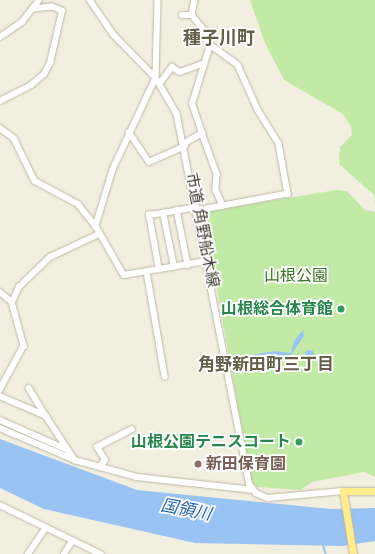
<!DOCTYPE html>
<html>
<head>
<meta charset="utf-8">
<style>
	body { margin:0 }
	#map { position:relative; width:375px; height:554px; overflow:hidden; background:#f2efe1; font-family:Jost,"Noto Sans JP",sans-serif }
	div>[style] { position:absolute }
	[style*='--x'] { left:calc(var(--x)*1px); top:calc(var(--y)*1px); width:calc(var(--w)*1px); rotate:calc(var(--a)*1deg) }
	.green>* { inset:0; background:#c3e9a7 }
	.water>* { inset:0; background:#99c3f3 }
	.round { border-radius:50% }
	.stream>* { height:1.5px; margin:-0.75px; padding:0 0.75px; transform-origin:0.75px; border-radius:0.75px; background:#99c3f3 }
	.roads { filter:drop-shadow(0 0 1px #bdb8a4) drop-shadow(0 0 1px #bdb8a4) }
	.minor>* { height:5.5px; margin:-2.75px; padding:0 2.75px; transform-origin:2.75px; border-radius:2.75px; background:#fff }
	.major>* { height:7px; margin:-3.5px; padding:0 3.5px; transform-origin:3.5px; border-radius:3.5px; background:#ffec8d }
	.dots>* { width:11px; height:11px; translate:-50% -50%; box-sizing:border-box; border:2px solid #fff; border-radius:50% }
	span { translate:-50% -50%; white-space:nowrap; text-align:center; line-height:1.15; -webkit-text-stroke:3.5px #fff; paint-order:stroke }
	.street-label { font-size:16px; color:#433e32 }
	.park-label { font-size:16px; color:#397623 }
	.leisure-label { font-size:16px; color:#27864d; font-weight:700 }
	.right { translate:-100% -50%; text-align:right }
	.education-label { font-size:16px; color:#785e54; font-weight:700 }
	.left { translate:0 -50%; text-align:left }
	.neighbourhood-label { font-size:17px; color:#665e49; font-weight:700 }
	.water-label { font-size:17px; color:#2767b3; font-style:italic }
	.quarter-label { font-size:18px; color:#665e49; font-weight:700 }
</style>
</head>
<body>
<div id="map">
	<div class="green">
		<i style="clip-path:polygon(250px 0,375px 0,375px 206px,374px 195px,339px 164px,340px 147px,352px 135px,351px 126px,343px 114px,284px 80px,265px 43px)"></i>
		<i style="clip-path:polygon(337px 190px,347px 191px,365px 210px,375px 212px,375px 477px,364px 472px,312px 482px,301px 490px,257px 487px,251px 480px,204px 217px,209px 211px)"></i>
	</div>
	<div class="water">
		<i style="clip-path:polygon(303px 330px,304px 336px,291px 355px,261px 355px,253px 360px,246px 356px,275px 351px,291px 353px,294px 341px)"></i>
		<i class="round" style="left:304.5px;top:349.5px;width:9px;height:9px"></i>
		<i style="clip-path:polygon(0 439px,137px 490px,331px 509px,375px 508px,375px 541px,342px 546px,195px 543px,44px 509px,0 488px)"></i>
	</div>
	<div class="stream">
		<i style="--x:323;--y:544;--w:10;--a:73"></i>
	</div>
	<div class="roads">
		<div class="minor">
			<i style="--x:90;--y:0;--w:42;--a:55.6"></i>
			<i style="--x:114;--y:35;--w:60;--a:45.7"></i>
			<i style="--x:156;--y:78;--w:42;--a:59.7"></i>
			<i style="--x:177;--y:114;--w:378;--a:78.9"></i>
			<i style="--x:250;--y:485;--w:10;--a:53"></i>
			<i style="--x:256;--y:493;--w:13;--a:23"></i>
			<i style="--x:268;--y:498;--w:75;--a:-5.3"></i>
			<i style="--x:158;--y:0;--w:78;--a:91.5"></i>
			<i style="--x:156;--y:78;--w:102;--a:115.1"></i>
			<i style="--x:113;--y:170;--w:59;--a:106.9"></i>
			<i style="--x:96;--y:226;--w:56;--a:60.3"></i>
			<i style="--x:124;--y:275;--w:83;--a:-9.7"></i>
			<i style="--x:195;--y:0;--w:15;--a:101"></i>
			<i style="--x:192;--y:15;--w:21;--a:51"></i>
			<i style="--x:205;--y:31;--w:12;--a:76"></i>
			<i style="--x:208;--y:43;--w:37;--a:36"></i>
			<i style="--x:238;--y:65;--w:49;--a:66"></i>
			<i style="--x:258;--y:110;--w:40;--a:58"></i>
			<i style="--x:279;--y:144;--w:51;--a:79.8"></i>
			<i style="--x:288;--y:194;--w:94;--a:169.5"></i>
			<i style="--x:182;--y:15;--w:10;--a:0"></i>
			<i style="--x:0;--y:37;--w:27;--a:-34"></i>
			<i style="--x:22;--y:22;--w:28;--a:-52"></i>
			<i style="--x:160;--y:83;--w:20;--a:-53"></i>
			<i style="--x:172;--y:67;--w:9;--a:32"></i>
			<i style="--x:180;--y:72;--w:23;--a:-20"></i>
			<i style="--x:0;--y:101;--w:35;--a:-27"></i>
			<i style="--x:31;--y:85;--w:17;--a:-40"></i>
			<i style="--x:44;--y:74;--w:13;--a:-61"></i>
			<i style="--x:50;--y:63;--w:53;--a:-77"></i>
			<i style="--x:62;--y:11;--w:11;--a:-158"></i>
			<i style="--x:52;--y:7;--w:19;--a:174"></i>
			<i style="--x:0;--y:128;--w:17;--a:36"></i>
			<i style="--x:14;--y:138;--w:48;--a:64"></i>
			<i style="--x:35;--y:181;--w:49;--a:28.1"></i>
			<i style="--x:78;--y:204;--w:28;--a:51"></i>
			<i style="--x:129;--y:132;--w:36;--a:56"></i>
			<i style="--x:149;--y:162;--w:39;--a:-24"></i>
			<i style="--x:202;--y:133;--w:31;--a:-109"></i>
			<i style="--x:192;--y:104;--w:62;--a:-73"></i>
			<i style="--x:185;--y:143;--w:20;--a:-30"></i>
			<i style="--x:202;--y:133;--w:44;--a:69.9"></i>
			<i style="--x:217;--y:174;--w:16;--a:94"></i>
			<i style="--x:216;--y:190;--w:17;--a:66"></i>
			<i style="--x:177;--y:210;--w:56;--a:78.7"></i>
			<i style="--x:174;--y:267;--w:55;--a:-101.5"></i>
			<i style="--x:163;--y:213;--w:34;--a:-10"></i>
			<i style="--x:159;--y:270;--w:56;--a:-100.3"></i>
			<i style="--x:149;--y:215;--w:14;--a:-8"></i>
			<i style="--x:147;--y:272;--w:106;--a:80.2"></i>
			<i style="--x:0;--y:292;--w:16;--a:40"></i>
			<i style="--x:12;--y:302;--w:46;--a:74.7"></i>
			<i style="--x:24;--y:346;--w:50;--a:118.6"></i>
			<i style="--x:12;--y:302;--w:17;--a:-65"></i>
			<i style="--x:19;--y:287;--w:43;--a:-44.1"></i>
			<i style="--x:50;--y:257;--w:54;--a:-25.1"></i>
			<i style="--x:29;--y:388;--w:33;--a:59"></i>
			<i style="--x:0;--y:396;--w:50;--a:23.5"></i>
			<i style="--x:46;--y:416;--w:53;--a:56.6"></i>
			<i style="--x:0;--y:420;--w:74;--a:23.8"></i>
			<i style="--x:0;--y:428;--w:82;--a:23.1"></i>
			<i style="--x:75;--y:460;--w:64;--a:15.3"></i>
			<i style="--x:137;--y:477;--w:117;--a:6.4"></i>
			<i style="--x:99;--y:467;--w:9;--a:-49"></i>
			<i style="--x:105;--y:460;--w:15;--a:-122"></i>
			<i style="--x:97;--y:447;--w:39;--a:-27"></i>
			<i style="--x:0;--y:505;--w:112;--a:25.9"></i>
			<i style="--x:28;--y:554;--w:30;--a:-56"></i>
			<i style="--x:64;--y:554;--w:13;--a:-58"></i>
		</div>
		<div class="major">
			<i style="--x:353;--y:554;--w:64;--a:-99"></i>
			<i style="--x:343;--y:491;--w:32;--a:0"></i>
		</div>
	</div>
	<div class="dots">
		<i style="left:341px;top:309px;background:#2e9e5b"></i>
		<i style="left:299px;top:442px;background:#2e9e5b"></i>
		<i style="left:198px;top:464px;background:#8d6e63"></i>
	</div>
	<div class="street-label">
		<span style="left:202px;top:230px;rotate:79deg">市道 角野船木線</span>
	</div>
	<div class="park-label">
		<span style="left:296px;top:276px">山根公園</span>
	</div>
	<div class="leisure-label">
		<span class="right" style="left:333px;top:309px">山根総合体育館</span>
		<span class="right" style="left:291px;top:442px">山根公園テニスコート</span>
	</div>
	<div class="education-label">
		<span class="left" style="left:206px;top:464px">新田保育園</span>
	</div>
	<div class="neighbourhood-label">
		<span style="left:266px;top:365px">角野新田町三丁目</span>
	</div>
	<div class="water-label">
		<span style="left:186px;top:510px;rotate:11deg">国領川</span>
	</div>
	<div class="quarter-label">
		<span style="left:219px;top:38px">種子川町</span>
	</div>
</div>
</body>
</html>
